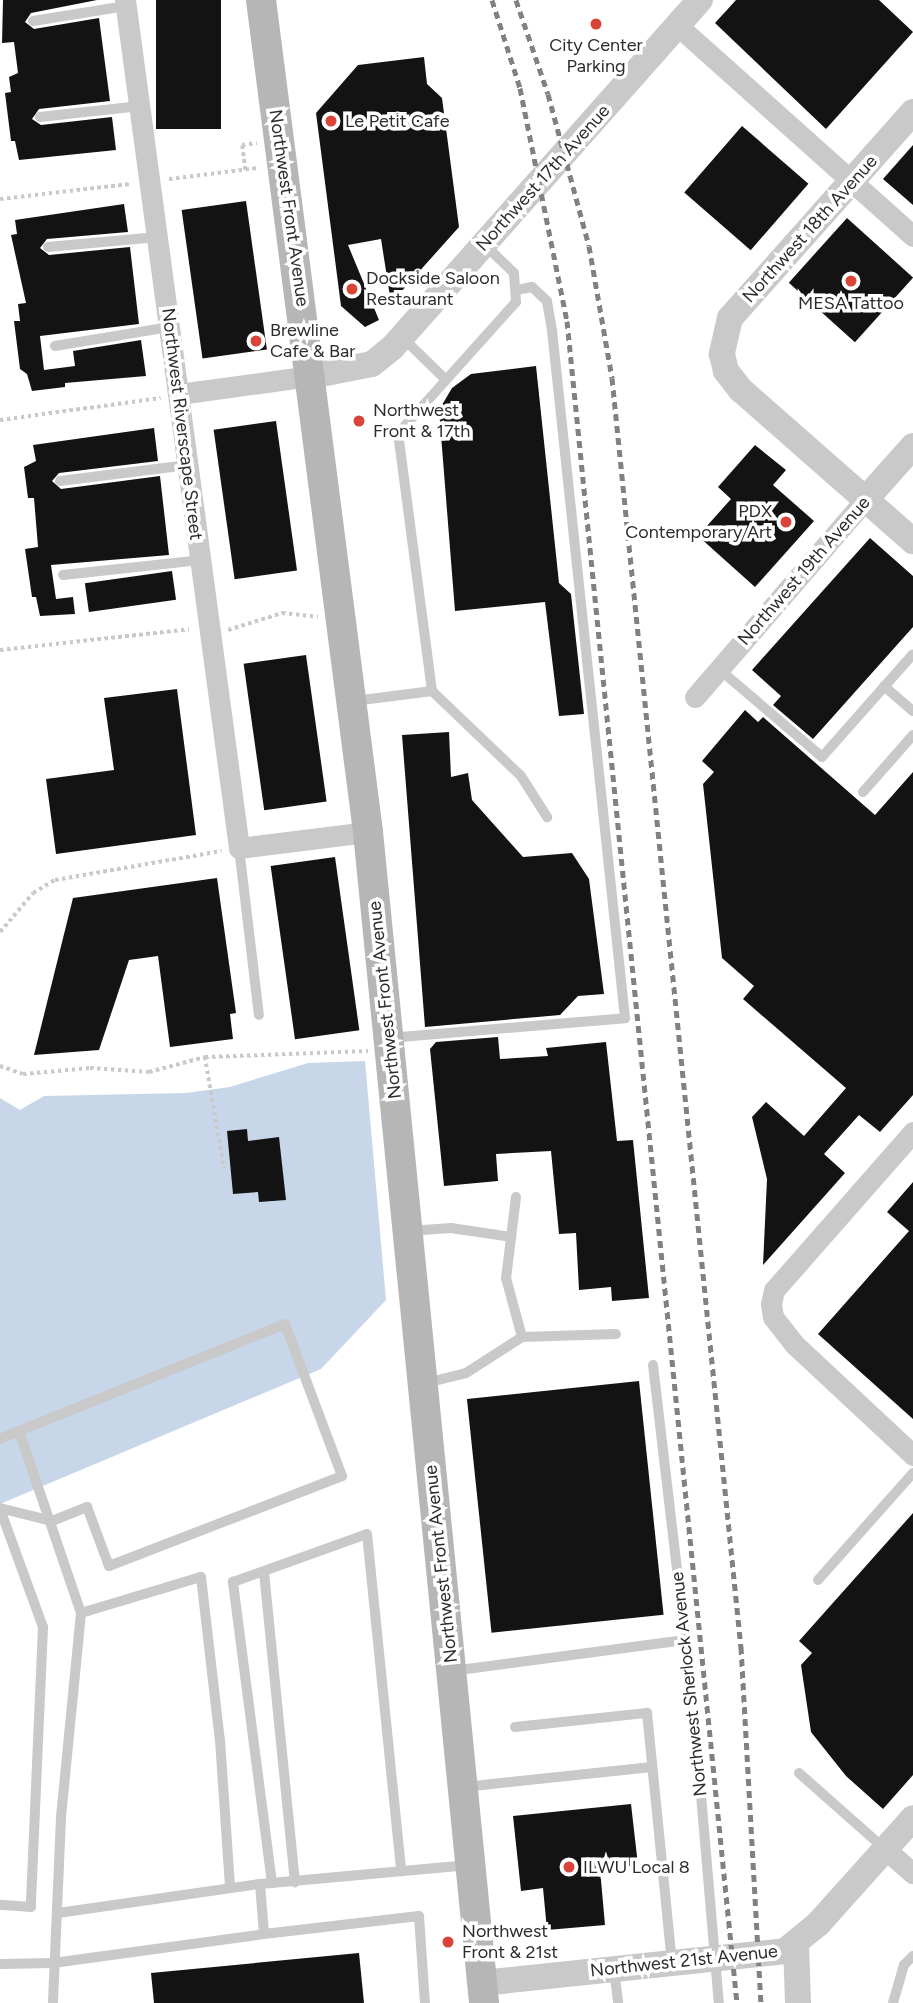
<!DOCTYPE html>
<html>
<head>
<meta charset="utf-8">
<style>
	body { margin:0 }
	#map { position:relative; width:913px; height:2003px; overflow:hidden; background:#fff; font-family:Figtree,sans-serif }
	div>[style] { position:absolute }
	[style*='--x'] { left:calc(var(--x)*1px); top:calc(var(--y)*1px); width:calc(var(--w)*1px); rotate:calc(var(--a)*1deg) }
	.water>* { inset:0; background:#c7d6e8 }
	.building>* { inset:0; background:#131313; transform-origin:0 0 }
	.path>* { height:3.5px; margin-top:-1.75px; transform-origin:0; background:repeating-linear-gradient(90deg,#c9c9c9 0 3.5px,transparent 0 7px) }
	.service>* { height:10px; margin:-5px; padding:0 5px; transform-origin:5px; border-radius:5px; background:#c9c9c9 }
	.minor>* { height:21px; margin:-10.5px; padding:0 10.5px; transform-origin:10.5px; border-radius:10.5px; background:#c9c9c9 }
	.tertiary>* { height:26px; margin:-13px; padding:0 13px; transform-origin:13px; border-radius:13px; background:#c9c9c9 }
	.secondary>* { height:30px; margin:-15px; padding:0 15px; transform-origin:15px; border-radius:15px; background:#b6b6b6 }
	.rail>* { height:5px; margin-top:-2.5px; transform-origin:0; background:repeating-linear-gradient(90deg,#818181 0 7px,transparent 0 12px) }
	.dots>* { width:19px; height:19px; translate:-50% -50%; box-sizing:border-box; border:4px solid #fff; border-radius:50% }
	span { translate:-50% -50%; white-space:nowrap; text-align:center; line-height:1.15; -webkit-text-stroke:7px #fff; paint-order:stroke }
	.poi-label { font-size:18px; color:#2c2c2c }
	.left { translate:0 -50%; text-align:left }
	.right { translate:-100% -50%; text-align:right }
	.street-label { font-size:18px; color:#2c2c2c }
</style>
</head>
<body>
<div id="map">
	<div class="water">
		<i style="clip-path:polygon(365px 1061px,386px 1300px,321px 1369px,0 1504px,0 1098px,20px 1110px,44px 1096px,186px 1093px,230px 1087px,308px 1063px)"></i>
	</div>
	<div class="building">
		<i style="clip-path:polygon(3px 0,97px 0,31px 13px,25px 22px,34px 29px,99px 18px,110px 101px,39px 109px,32px 119px,41px 125px,112px 117px,116px 150px,19px 160px,15px 141px,11px 141px,5px 93px,11px 92px,9px 77px,18px 73px,14px 42px,2px 43px)"></i>
		<i style="left:156px;top:0;width:65px;height:129px"></i>
		<i style="clip-path:polygon(736px 0,879px 0,913px 32px,826px 129px,715px 23px)"></i>
		<i style="clip-path:polygon(424px 57px,427px 84px,442px 98px,459px 227px,391px 303px,381px 239px,348px 245px,379px 320px,365px 327px,341px 306px,316px 113px,358px 65px)"></i>
		<i style="left:742px;top:126px;width:88px;height:88px;rotate:41deg"></i>
		<i style="clip-path:polygon(913px 145px,913px 205px,883px 179px)"></i>
		<i style="left:246px;top:201px;width:150px;height:65px;rotate:82deg"></i>
		<i style="clip-path:polygon(124px 204px,128px 232px,47px 239px,40px 248px,49px 255px,130px 247px,139px 324px,40px 336px,44px 370px,75px 366px,73px 351px,141px 340px,146px 376px,65px 383px,65px 387px,32px 391px,27px 374px,20px 369px,14px 321px,20px 321px,18px 304px,26px 303px,11px 235px,17px 234px,15px 220px)"></i>
		<i style="left:847px;top:218px;width:89px;height:87px;rotate:42deg"></i>
		<i style="clip-path:polygon(536px 366px,559px 583px,571px 594px,584px 714px,559px 716px,545px 602px,455px 611px,439px 410px,452px 388px,471px 374px)"></i>
		<i style="left:276px;top:421px;width:151px;height:63px;rotate:82deg"></i>
		<i style="clip-path:polygon(154px 428px,158px 461px,59px 473px,52px 481px,61px 489px,160px 476px,169px 555px,51px 565px,56px 599px,73px 597px,75px 614px,40px 616px,36px 597px,32px 597px,25px 549px,38px 547px,34px 498px,28px 498px,24px 467px,36px 461px,33px 445px)"></i>
		<i style="clip-path:polygon(755px 445px,786px 470px,773px 485px,814px 521px,755px 587px,698px 536px,731px 499px,718px 487px)"></i>
		<i style="clip-path:polygon(870px 538px,913px 576px,913px 627px,813px 739px,773px 705px,781px 696px,752px 670px)"></i>
		<i style="left:172px;top:571px;width:29px;height:88px;rotate:82deg"></i>
		<i style="left:306px;top:655px;width:148px;height:63px;rotate:82deg"></i>
		<i style="clip-path:polygon(177px 689px,196px 835px,56px 854px,46px 779px,114px 770px,104px 698px)"></i>
		<i style="clip-path:polygon(745px 710px,758px 722px,763px 717px,875px 815px,913px 772px,913px 1095px,880px 1132px,859px 1115px,824px 1154px,845px 1173px,763px 1265px,767px 1179px,752px 1117px,766px 1102px,804px 1136px,846px 1088px,743px 999px,754px 986px,722px 958px,703px 784px,714px 772px,702px 761px)"></i>
		<i style="clip-path:polygon(449px 732px,451px 777px,468px 773px,472px 800px,523px 857px,572px 853px,589px 879px,604px 994px,578px 996px,560px 1015px,425px 1027px,402px 735px)"></i>
		<i style="left:335px;top:857px;width:175px;height:65px;rotate:82deg"></i>
		<i style="clip-path:polygon(217px 878px,236px 1013px,230px 1014px,233px 1039px,170px 1047px,158px 956px,129px 960px,99px 1050px,34px 1055px,73px 898px)"></i>
		<i style="clip-path:polygon(498px 1037px,500px 1059px,548px 1056px,546px 1048px,606px 1042px,617px 1141px,633px 1140px,649px 1298px,612px 1301px,611px 1287px,579px 1290px,576px 1233px,559px 1234px,551px 1151px,496px 1154px,498px 1181px,444px 1186px,430px 1049px,436px 1042px)"></i>
		<i style="clip-path:polygon(247px 1129px,248px 1141px,279px 1137px,286px 1200px,259px 1202px,258px 1192px,233px 1194px,227px 1131px)"></i>
		<i style="clip-path:polygon(913px 1182px,913px 1419px,818px 1334px,909px 1231px,887px 1212px)"></i>
		<i style="left:639px;top:1381px;width:235px;height:173px;rotate:84deg"></i>
		<i style="clip-path:polygon(913px 1513px,913px 1775px,883px 1809px,846px 1776px,811px 1732px,801px 1665px,812px 1653px,799px 1641px)"></i>
		<i style="clip-path:polygon(631px 1804px,638px 1865px,600px 1869px,605px 1925px,547px 1930px,543px 1888px,521px 1891px,513px 1816px)"></i>
		<i style="clip-path:polygon(359px 1953px,364px 2003px,154px 2003px,151px 1973px)"></i>
	</div>
	<div class="path">
		<i style="--x:245;--y:170;--w:25;--a:-97"></i>
		<i style="--x:242;--y:145;--w:15;--a:-8"></i>
		<i style="--x:169;--y:179;--w:91;--a:-7"></i>
		<i style="--x:0;--y:199;--w:131;--a:-6.6"></i>
		<i style="--x:0;--y:420;--w:162;--a:-7.8"></i>
		<i style="--x:228;--y:630;--w:57;--a:-17.5"></i>
		<i style="--x:282;--y:613;--w:36;--a:6"></i>
		<i style="--x:0;--y:650;--w:190;--a:-6.3"></i>
		<i style="--x:0;--y:932;--w:51;--a:-49.8"></i>
		<i style="--x:33;--y:893;--w:26;--a:-31"></i>
		<i style="--x:55;--y:880;--w:169;--a:-9.9"></i>
		<i style="--x:205;--y:1057;--w:113;--a:80.3"></i>
		<i style="--x:0;--y:1066;--w:24;--a:19"></i>
		<i style="--x:23;--y:1074;--w:67;--a:-5.1"></i>
		<i style="--x:90;--y:1068;--w:59;--a:3.9"></i>
		<i style="--x:149;--y:1072;--w:58;--a:-15"></i>
		<i style="--x:205;--y:1057;--w:163;--a:-2.1"></i>
	</div>
	<div class="service">
		<i style="--x:33;--y:21;--w:94;--a:-9.2"></i>
		<i style="--x:40;--y:117;--w:101;--a:-6.3"></i>
		<i style="--x:48;--y:247;--w:110;--a:-5.2"></i>
		<i style="--x:403;--y:338;--w:60;--a:44.3"></i>
		<i style="--x:55;--y:346;--w:117;--a:-9.4"></i>
		<i style="--x:60;--y:481;--w:129;--a:-7.1"></i>
		<i style="--x:63;--y:575;--w:138;--a:-6.2"></i>
		<i style="--x:719;--y:669;--w:135;--a:40.5"></i>
		<i style="--x:822;--y:757;--w:137;--a:-48.5"></i>
		<i style="--x:884;--y:686;--w:38;--a:41"></i>
		<i style="--x:432;--y:691;--w:123;--a:43.7"></i>
		<i style="--x:521;--y:776;--w:49;--a:57.6"></i>
		<i style="--x:354;--y:701;--w:79;--a:-7.3"></i>
		<i style="--x:432;--y:691;--w:252;--a:-97.5"></i>
		<i style="--x:399;--y:441;--w:12;--a:-76"></i>
		<i style="--x:402;--y:429;--w:171;--a:-48.1"></i>
		<i style="--x:516;--y:302;--w:29;--a:-94"></i>
		<i style="--x:514;--y:273;--w:42;--a:-136"></i>
		<i style="--x:863;--y:792;--w:76;--a:-48.7"></i>
		<i style="--x:239;--y:848;--w:168;--a:83.2"></i>
		<i style="--x:389;--y:1038;--w:237;--a:-4.8"></i>
		<i style="--x:625;--y:1018;--w:692;--a:-96.06"></i>
		<i style="--x:552;--y:330;--w:29;--a:-100"></i>
		<i style="--x:547;--y:301;--w:21;--a:-137"></i>
		<i style="--x:532;--y:287;--w:15;--a:169"></i>
		<i style="--x:516;--y:1197;--w:82;--a:97"></i>
		<i style="--x:506;--y:1278;--w:61;--a:74.8"></i>
		<i style="--x:409;--y:1231;--w:42;--a:-4.1"></i>
		<i style="--x:451;--y:1228;--w:61;--a:8.5"></i>
		<i style="--x:653;--y:1365;--w:362;--a:83.3"></i>
		<i style="--x:695;--y:1725;--w:279;--a:85.1"></i>
		<i style="--x:426;--y:1383;--w:41;--a:-14"></i>
		<i style="--x:466;--y:1373;--w:67;--a:-32.7"></i>
		<i style="--x:522;--y:1337;--w:94;--a:-1.8"></i>
		<i style="--x:0;--y:1439;--w:21;--a:-23"></i>
		<i style="--x:19;--y:1431;--w:192;--a:71.2"></i>
		<i style="--x:81;--y:1613;--w:206;--a:95.6"></i>
		<i style="--x:61;--y:1818;--w:185;--a:92.5"></i>
		<i style="--x:0;--y:1508;--w:54;--a:14"></i>
		<i style="--x:52;--y:1521;--w:38;--a:-22"></i>
		<i style="--x:87;--y:1507;--w:63;--a:69.6"></i>
		<i style="--x:109;--y:1566;--w:250;--a:-21.1"></i>
		<i style="--x:342;--y:1476;--w:162;--a:-110.6"></i>
		<i style="--x:285;--y:1324;--w:287;--a:158.1"></i>
		<i style="--x:0;--y:1509;--w:126;--a:70"></i>
		<i style="--x:43;--y:1627;--w:280;--a:92.5"></i>
		<i style="--x:31;--y:1907;--w:31;--a:-176"></i>
		<i style="--x:264;--y:1572;--w:312;--a:84.3"></i>
		<i style="--x:818;--y:1580;--w:143;--a:-48.4"></i>
		<i style="--x:81;--y:1613;--w:125;--a:-16.7"></i>
		<i style="--x:201;--y:1577;--w:164;--a:83.4"></i>
		<i style="--x:220;--y:1740;--w:148;--a:86.1"></i>
		<i style="--x:452;--y:1671;--w:235;--a:-7.6"></i>
		<i style="--x:515;--y:1727;--w:133;--a:-6.1"></i>
		<i style="--x:647;--y:1713;--w:251;--a:84.3"></i>
		<i style="--x:799;--y:1773;--w:115;--a:41.5"></i>
		<i style="--x:464;--y:1787;--w:189;--a:-6.1"></i>
		<i style="--x:272;--y:1883;--w:304;--a:-97.4"></i>
		<i style="--x:233;--y:1582;--w:142;--a:-19.7"></i>
		<i style="--x:367;--y:1534;--w:339;--a:84.2"></i>
		<i style="--x:260;--y:1884;--w:50;--a:85.4"></i>
		<i style="--x:264;--y:1934;--w:156;--a:-6.6"></i>
		<i style="--x:419;--y:1916;--w:87;--a:86.1"></i>
		<i style="--x:58;--y:1913;--w:204;--a:-8.2"></i>
		<i style="--x:260;--y:1884;--w:210;--a:-5.2"></i>
		<i style="--x:0;--y:1964;--w:53;--a:-1.1"></i>
		<i style="--x:53;--y:1963;--w:213;--a:-7.8"></i>
		<i style="--x:614;--y:1969;--w:34;--a:83"></i>
		<i style="--x:893;--y:2003;--w:40;--a:-74"></i>
		<i style="--x:904;--y:1965;--w:13;--a:-45"></i>
	</div>
	<div class="minor">
		<i style="--x:125;--y:0;--w:856;--a:82.34"></i>
		<i style="--x:239;--y:848;--w:130;--a:-7.1"></i>
		<i style="--x:678;--y:26;--w:315;--a:41.8"></i>
		<i style="--x:179;--y:394;--w:133;--a:-7.8"></i>
		<i style="--x:695;--y:697;--w:262;--a:-49.2"></i>
		<i style="--x:913;--y:1132;--w:210;--a:131.3"></i>
		<i style="--x:774;--y:1290;--w:14;--a:102"></i>
		<i style="--x:771;--y:1304;--w:13;--a:81"></i>
		<i style="--x:773;--y:1317;--w:34;--a:52"></i>
		<i style="--x:794;--y:1344;--w:163;--a:43"></i>
		<i style="--x:885;--y:1849;--w:37;--a:41"></i>
	</div>
	<div class="tertiary">
		<i style="--x:913;--y:112;--w:276;--a:131.6"></i>
		<i style="--x:730;--y:318;--w:37;--a:103"></i>
		<i style="--x:722;--y:354;--w:17;--a:77"></i>
		<i style="--x:726;--y:371;--w:24;--a:52"></i>
		<i style="--x:741;--y:390;--w:229;--a:41.3"></i>
		<i style="--x:311;--y:376;--w:62;--a:-11.1"></i>
		<i style="--x:372;--y:364;--w:26;--a:-39"></i>
		<i style="--x:392;--y:348;--w:465;--a:-48.5"></i>
		<i style="--x:866;--y:499;--w:71;--a:-48.4"></i>
		<i style="--x:796;--y:1945;--w:58;--a:88"></i>
		<i style="--x:482;--y:1983;--w:305;--a:-6"></i>
		<i style="--x:785;--y:1951;--w:43;--a:-39.3"></i>
		<i style="--x:818;--y:1924;--w:142;--a:-48.1"></i>
	</div>
	<div class="secondary">
		<i style="--x:261;--y:0;--w:839;--a:82.67"></i>
		<i style="--x:368;--y:832;--w:1177;--a:84.34"></i>
	</div>
	<div class="rail">
		<i style="--x:492;--y:0;--w:92;--a:72.3"></i>
		<i style="--x:520;--y:88;--w:238;--a:78.6"></i>
		<i style="--x:567;--y:321;--w:1691;--a:84.23"></i>
		<i style="--x:516;--y:0;--w:99;--a:71.2"></i>
		<i style="--x:548;--y:94;--w:157;--a:74.9"></i>
		<i style="--x:589;--y:246;--w:134;--a:80.1"></i>
		<i style="--x:612;--y:378;--w:1276;--a:84.2"></i>
		<i style="--x:741;--y:1647;--w:357;--a:86.8"></i>
	</div>
	<div class="dots">
		<i style="left:596px;top:24px;background:#d84538"></i>
		<i style="left:331px;top:121px;background:#d84538"></i>
		<i style="left:851px;top:281px;background:#d84538"></i>
		<i style="left:352px;top:289px;background:#d84538"></i>
		<i style="left:256px;top:341px;background:#d84538"></i>
		<i style="left:359px;top:421px;background:#d84538"></i>
		<i style="left:786px;top:522px;background:#d84538"></i>
		<i style="left:569px;top:1867px;background:#d84538"></i>
		<i style="left:448px;top:1942px;background:#d84538"></i>
	</div>
	<div class="poi-label">
		<span style="left:596px;top:56px">City Center<br>Parking</span>
		<span class="left" style="left:345px;top:121px">Le Petit Cafe</span>
		<span class="left" style="left:366px;top:289px">Dockside Saloon<br>Restaurant</span>
		<span style="left:851px;top:303px">MESA Tattoo</span>
		<span class="left" style="left:270px;top:341px">Brewline<br>Cafe &amp; Bar</span>
		<span class="left" style="left:373px;top:421px">Northwest<br>Front &amp; 17th</span>
		<span class="right" style="left:772px;top:522px">PDX<br>Contemporary Art</span>
		<span class="left" style="left:583px;top:1867px">ILWU Local 8</span>
		<span class="left" style="left:462px;top:1942px">Northwest<br>Front &amp; 21st</span>
	</div>
	<div class="street-label">
		<span style="left:543px;top:178px;rotate:-48deg">Northwest 17th Avenue</span>
		<span style="left:289px;top:208px;rotate:82deg">Northwest Front Avenue</span>
		<span style="left:810px;top:229px;rotate:-48deg">Northwest 18th Avenue</span>
		<span style="left:182px;top:424px;rotate:83deg">Northwest Riverscape Street</span>
		<span style="left:804px;top:571px;rotate:-49deg">Northwest 19th Avenue</span>
		<span style="left:385px;top:1000px;rotate:-96deg">Northwest Front Avenue</span>
		<span style="left:441px;top:1564px;rotate:-96deg">Northwest Front Avenue</span>
		<span style="left:689px;top:1684px;rotate:-96deg">Northwest Sherlock Avenue</span>
		<span style="left:684px;top:1961px;rotate:-6deg">Northwest 21st Avenue</span>
	</div>
</div>
</body>
</html>
